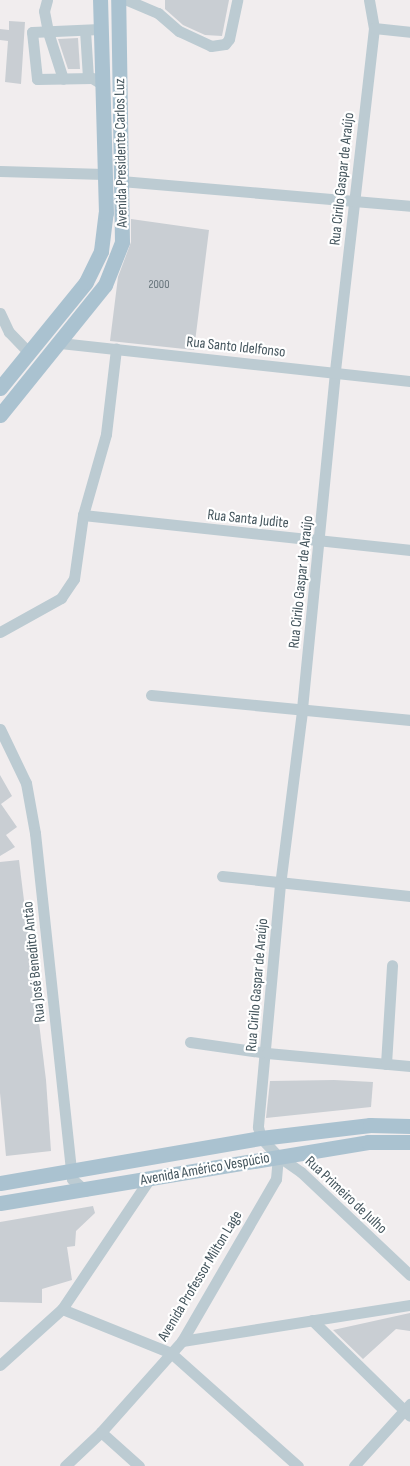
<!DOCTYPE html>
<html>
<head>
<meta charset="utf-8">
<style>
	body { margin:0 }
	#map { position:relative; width:410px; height:1466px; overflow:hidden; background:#f1edee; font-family:"Sofia Sans Condensed",sans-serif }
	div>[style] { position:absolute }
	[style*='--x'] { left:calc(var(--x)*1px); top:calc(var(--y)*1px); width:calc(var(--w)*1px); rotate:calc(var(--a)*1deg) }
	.building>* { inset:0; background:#c9ced3 }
	.minor>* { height:11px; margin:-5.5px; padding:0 5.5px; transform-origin:5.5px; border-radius:5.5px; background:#bccbd2 }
	.major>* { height:15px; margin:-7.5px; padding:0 7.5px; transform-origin:7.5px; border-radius:7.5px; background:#aac2d0 }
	span { translate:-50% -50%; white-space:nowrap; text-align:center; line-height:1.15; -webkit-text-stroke:4.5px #fff; paint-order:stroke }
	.number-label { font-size:12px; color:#65737a }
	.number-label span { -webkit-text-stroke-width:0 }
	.street-label { font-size:15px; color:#44555d }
</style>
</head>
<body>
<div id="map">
	<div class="building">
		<i style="clip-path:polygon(165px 0,229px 0,222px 36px,205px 35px,183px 25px,165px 9px)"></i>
		<i style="clip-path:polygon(9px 21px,25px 22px,21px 84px,5px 82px,8px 41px,0 40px,0 29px,9px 30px)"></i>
		<i style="clip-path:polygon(78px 38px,80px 69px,68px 69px,58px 39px)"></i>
		<i style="clip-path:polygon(131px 219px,209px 230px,194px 350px,110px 341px,118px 277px,131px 242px)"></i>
		<i style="clip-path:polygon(0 775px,12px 796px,1px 804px,17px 827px,6px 835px,15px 847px,0 856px)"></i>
		<i style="clip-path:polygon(19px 860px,46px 1080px,51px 1151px,6px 1156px,0 1093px,0 862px)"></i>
		<i style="clip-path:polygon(334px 1080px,373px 1082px,371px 1107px,266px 1118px,270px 1081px)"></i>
		<i style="clip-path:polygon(93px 1206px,95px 1213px,76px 1231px,75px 1246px,67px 1247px,72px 1280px,42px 1289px,42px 1303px,0 1302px,0 1222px)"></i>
		<i style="clip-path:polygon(410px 1313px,410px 1331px,396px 1329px,363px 1359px,333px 1330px)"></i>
	</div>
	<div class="minor">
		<i style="--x:47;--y:0;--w:11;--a:105"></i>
		<i style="--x:44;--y:11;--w:21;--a:79"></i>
		<i style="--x:48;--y:32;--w:49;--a:72.3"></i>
		<i style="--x:127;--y:0;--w:34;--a:23"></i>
		<i style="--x:158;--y:13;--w:28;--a:41"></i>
		<i style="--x:179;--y:31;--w:35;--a:25"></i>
		<i style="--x:211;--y:46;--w:14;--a:-8"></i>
		<i style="--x:225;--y:44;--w:6;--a:-51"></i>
		<i style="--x:229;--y:39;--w:40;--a:-78"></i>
		<i style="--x:369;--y:0;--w:28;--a:80"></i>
		<i style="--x:374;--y:28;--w:346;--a:96.5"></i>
		<i style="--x:335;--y:372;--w:341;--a:95.6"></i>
		<i style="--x:302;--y:711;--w:174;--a:97.2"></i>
		<i style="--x:280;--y:884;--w:244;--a:95.2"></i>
		<i style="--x:258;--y:1127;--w:11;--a:75"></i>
		<i style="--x:261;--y:1138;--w:25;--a:47"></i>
		<i style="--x:278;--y:1156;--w:28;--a:35"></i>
		<i style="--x:301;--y:1172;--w:150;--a:43.4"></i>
		<i style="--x:374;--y:28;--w:36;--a:6"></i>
		<i style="--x:100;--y:29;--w:68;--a:177.5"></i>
		<i style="--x:32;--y:32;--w:47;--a:83.9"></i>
		<i style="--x:37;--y:79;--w:55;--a:-1"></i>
		<i style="--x:92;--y:78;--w:12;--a:31"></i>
		<i style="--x:85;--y:30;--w:48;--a:86.4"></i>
		<i style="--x:0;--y:171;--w:104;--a:1.7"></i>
		<i style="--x:121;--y:181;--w:290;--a:4.9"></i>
		<i style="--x:0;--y:313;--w:21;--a:65"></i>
		<i style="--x:9;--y:332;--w:29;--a:46"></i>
		<i style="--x:60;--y:343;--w:352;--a:6.2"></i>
		<i style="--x:83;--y:515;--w:329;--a:6.1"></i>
		<i style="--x:0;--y:632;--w:70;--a:-29.1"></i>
		<i style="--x:61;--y:598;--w:23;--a:-56"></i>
		<i style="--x:74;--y:579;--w:65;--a:-82"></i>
		<i style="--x:83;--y:515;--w:84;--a:-74.1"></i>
		<i style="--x:106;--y:434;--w:86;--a:-83.3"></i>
		<i style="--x:151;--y:695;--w:260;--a:5.5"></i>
		<i style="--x:0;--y:729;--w:60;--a:64.3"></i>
		<i style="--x:26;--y:783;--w:51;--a:79.8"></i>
		<i style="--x:35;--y:833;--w:348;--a:83.9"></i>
		<i style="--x:72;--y:1179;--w:18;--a:41"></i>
		<i style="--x:222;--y:876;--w:189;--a:6.1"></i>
		<i style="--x:190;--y:1042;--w:78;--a:8.1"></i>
		<i style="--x:267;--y:1053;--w:144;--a:5.2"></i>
		<i style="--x:386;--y:1064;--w:99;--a:-86.5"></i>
		<i style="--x:62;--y:1309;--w:118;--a:22"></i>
		<i style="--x:171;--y:1353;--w:170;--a:41.7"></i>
		<i style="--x:312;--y:1320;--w:137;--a:44.4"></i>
		<i style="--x:182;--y:1341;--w:231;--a:-9"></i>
		<i style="--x:0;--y:1365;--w:84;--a:-42.1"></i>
		<i style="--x:62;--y:1309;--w:158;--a:-56.1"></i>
		<i style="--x:101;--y:1432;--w:51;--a:41.8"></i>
		<i style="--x:65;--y:1466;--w:50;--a:-43.4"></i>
		<i style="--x:101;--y:1432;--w:122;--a:-48.3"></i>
		<i style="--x:182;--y:1341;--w:187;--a:-59.9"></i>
		<i style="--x:276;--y:1179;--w:23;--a:-85"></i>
		<i style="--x:354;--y:1466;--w:84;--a:-47.9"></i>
	</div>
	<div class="major">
		<i style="--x:0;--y:388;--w:136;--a:-50.9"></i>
		<i style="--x:86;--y:282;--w:34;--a:-64"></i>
		<i style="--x:101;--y:251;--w:38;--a:-83"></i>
		<i style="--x:106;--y:213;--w:213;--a:-91.6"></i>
		<i style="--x:0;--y:415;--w:167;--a:-51.1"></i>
		<i style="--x:105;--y:285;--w:46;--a:-68.4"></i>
		<i style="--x:122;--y:242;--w:242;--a:-90.9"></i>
		<i style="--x:0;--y:1183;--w:265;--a:-9.8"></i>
		<i style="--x:261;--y:1138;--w:110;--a:-6.8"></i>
		<i style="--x:370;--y:1125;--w:40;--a:1.4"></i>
		<i style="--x:0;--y:1203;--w:373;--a:-9.4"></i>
		<i style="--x:368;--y:1142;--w:42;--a:0"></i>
	</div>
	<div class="number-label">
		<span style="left:159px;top:285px">2000</span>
	</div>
	<div class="street-label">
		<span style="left:121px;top:153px;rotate:-91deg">Avenida Presidente Carlos Luz</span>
		<span style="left:342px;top:179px;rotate:-84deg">Rua Cirilo Gaspar de Araújo</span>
		<span style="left:236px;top:347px;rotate:6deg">Rua Santo Idelfonso</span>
		<span style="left:248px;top:519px;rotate:6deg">Rua Santa Judite</span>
		<span style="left:301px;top:582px;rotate:-84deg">Rua Cirilo Gaspar de Araújo</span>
		<span style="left:34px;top:962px;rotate:-96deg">Rua José Benedito Antão</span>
		<span style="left:257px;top:985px;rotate:-85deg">Rua Cirilo Gaspar de Araújo</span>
		<span style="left:205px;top:1169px;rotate:-10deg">Avenida Américo Vespúcio</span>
		<span style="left:346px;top:1195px;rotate:43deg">Rua Primeiro de Julho</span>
		<span style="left:200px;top:1276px;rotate:-59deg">Avenida Professor Milton Lage</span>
	</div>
</div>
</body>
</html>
